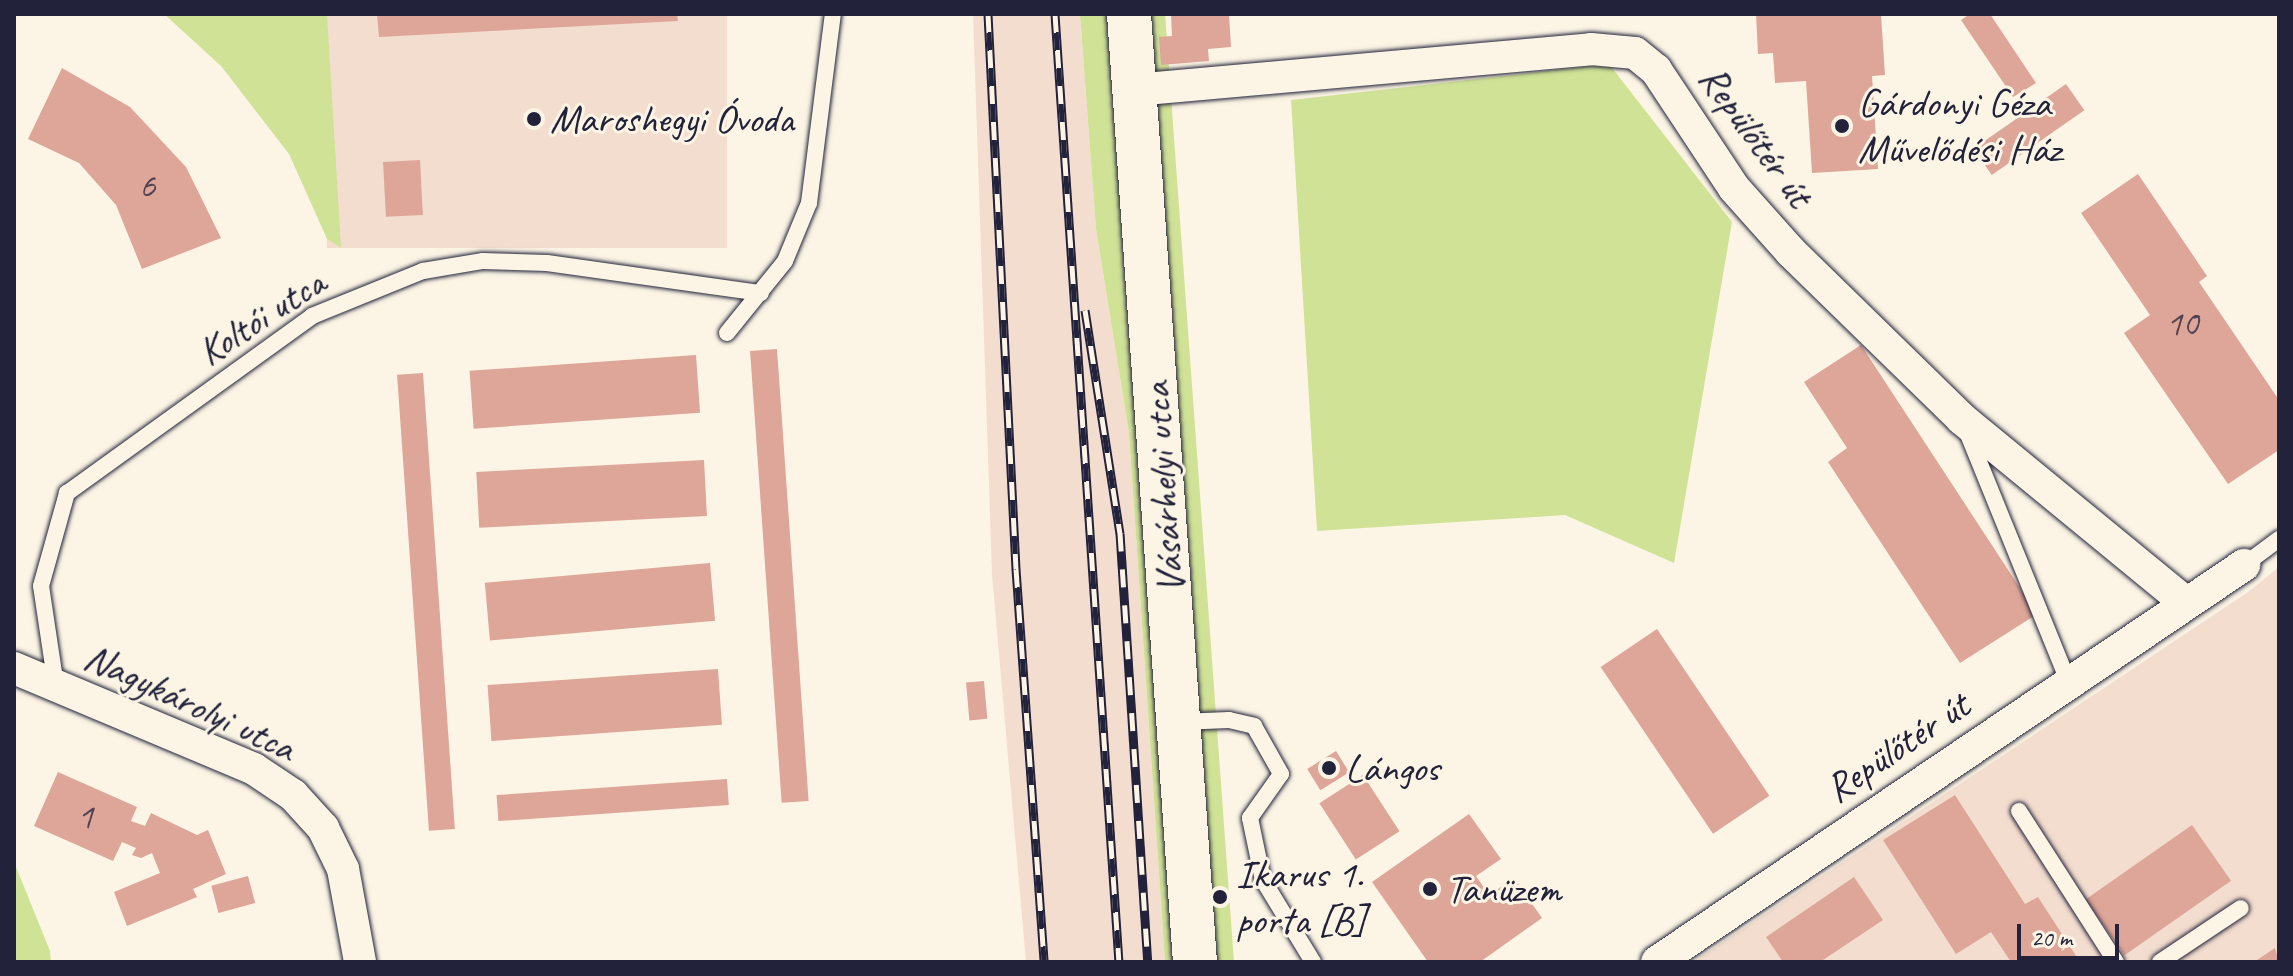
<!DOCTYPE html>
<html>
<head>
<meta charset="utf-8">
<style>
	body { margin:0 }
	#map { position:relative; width:2293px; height:976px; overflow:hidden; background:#fcf5e5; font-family:Caveat,sans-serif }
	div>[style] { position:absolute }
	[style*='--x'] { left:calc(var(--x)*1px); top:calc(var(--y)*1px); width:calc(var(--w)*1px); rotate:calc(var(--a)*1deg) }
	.built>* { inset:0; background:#f3ddce; transform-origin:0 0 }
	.green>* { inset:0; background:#d0e296 }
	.building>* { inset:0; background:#dea699; transform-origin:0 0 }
	.roads { filter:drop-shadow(0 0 2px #22223b) drop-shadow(0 0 2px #22223b) }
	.lane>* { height:16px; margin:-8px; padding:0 8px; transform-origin:8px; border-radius:8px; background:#fcf5e5 }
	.street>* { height:32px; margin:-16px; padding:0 16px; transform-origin:16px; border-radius:16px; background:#fcf5e5 }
	.secondary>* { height:44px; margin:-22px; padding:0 22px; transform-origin:22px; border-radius:22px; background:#fcf5e5 }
	.rail>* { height:9px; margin-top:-4.5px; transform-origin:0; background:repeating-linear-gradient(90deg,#fcf5e5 0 18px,#22223b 0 36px); box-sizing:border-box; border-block:2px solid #22223b }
	.dots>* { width:22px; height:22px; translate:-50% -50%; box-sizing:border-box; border:4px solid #fcf5e5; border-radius:50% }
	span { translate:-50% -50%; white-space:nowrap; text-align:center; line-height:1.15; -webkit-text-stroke:6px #fcf5e5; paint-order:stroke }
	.number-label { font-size:36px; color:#514352 }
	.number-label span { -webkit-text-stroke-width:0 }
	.poi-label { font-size:40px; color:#22223b }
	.left { translate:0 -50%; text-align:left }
	.street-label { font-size:40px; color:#22223b }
	.frame { position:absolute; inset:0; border:16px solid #22223b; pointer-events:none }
	.scale { position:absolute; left:2017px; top:924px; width:102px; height:36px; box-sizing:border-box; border:4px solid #22223b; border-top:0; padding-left:10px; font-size:24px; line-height:28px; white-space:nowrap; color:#22223b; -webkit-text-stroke:6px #fcf5e5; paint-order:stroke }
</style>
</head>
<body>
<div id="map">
	<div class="built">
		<i style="left:327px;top:14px;width:400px;height:234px"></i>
		<i style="clip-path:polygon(973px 14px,1080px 14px,1096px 229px,1129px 433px,1165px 962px,1026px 962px,992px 574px)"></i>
		<i style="clip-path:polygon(2279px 567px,2279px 962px,1693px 962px,2248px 592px)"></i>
	</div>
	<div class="green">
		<i style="clip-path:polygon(164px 14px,327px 14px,341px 248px,327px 239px,289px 154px,221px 66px)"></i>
		<i style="clip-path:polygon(1080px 14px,1165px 14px,1234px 962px,1165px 962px,1129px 433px,1096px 229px)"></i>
		<i style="clip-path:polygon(1609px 64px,1732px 222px,1674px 563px,1565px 515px,1317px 531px,1291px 100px)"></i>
		<i style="clip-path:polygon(14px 862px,50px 951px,51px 962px,14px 962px)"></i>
	</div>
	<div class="building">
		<i style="clip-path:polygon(377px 14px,677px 14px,678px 21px,379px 37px)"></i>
		<i style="clip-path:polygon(1171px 14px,1229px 14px,1231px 47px,1208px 49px,1209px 61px,1161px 65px,1159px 37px,1172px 36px)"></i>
		<i style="clip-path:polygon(1756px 14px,1881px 14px,1885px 75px,1872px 76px,1878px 169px,1812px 173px,1806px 81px,1775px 83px,1773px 53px,1758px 54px)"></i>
		<i style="clip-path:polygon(1970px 14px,1990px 14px,2036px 83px,2013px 97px,1961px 20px)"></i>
		<i style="clip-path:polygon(62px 68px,130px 107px,186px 167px,221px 238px,142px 269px,116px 205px,79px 163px,28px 139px)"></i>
		<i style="left:2066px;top:84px;width:32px;height:113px;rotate:55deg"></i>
		<i style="left:420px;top:160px;width:55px;height:37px;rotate:87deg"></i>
		<i style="clip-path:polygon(2138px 174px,2207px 276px,2199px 282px,2279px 400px,2279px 450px,2228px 484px,2124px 333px,2150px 315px,2081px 213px)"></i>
		<i style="clip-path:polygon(1861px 345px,2037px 614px,1960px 663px,1828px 462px,1847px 448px,1804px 382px)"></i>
		<i style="left:777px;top:349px;width:453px;height:27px;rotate:86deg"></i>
		<i style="left:696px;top:355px;width:58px;height:227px;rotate:86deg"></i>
		<i style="left:423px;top:373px;width:457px;height:26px;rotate:86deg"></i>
		<i style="left:704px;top:460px;width:56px;height:228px;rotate:87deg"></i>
		<i style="left:710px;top:563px;width:58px;height:226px;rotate:85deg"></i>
		<i style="left:1657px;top:629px;width:201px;height:68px;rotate:56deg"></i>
		<i style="left:718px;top:669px;width:56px;height:231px;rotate:86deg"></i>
		<i style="left:984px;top:681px;width:38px;height:18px;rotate:85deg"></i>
		<i style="left:1336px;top:751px;width:25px;height:34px;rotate:58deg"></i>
		<i style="clip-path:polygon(58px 772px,137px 807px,131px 821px,145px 826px,151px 813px,197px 835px,208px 830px,226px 874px,193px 889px,197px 897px,127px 926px,114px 892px,160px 873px,152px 853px,141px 858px,132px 855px,136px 848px,122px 842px,113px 861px,34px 826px)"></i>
		<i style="left:1363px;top:775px;width:67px;height:52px;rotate:57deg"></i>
		<i style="left:727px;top:779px;width:26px;height:231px;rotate:86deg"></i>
		<i style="clip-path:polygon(1955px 795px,2025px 904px,2038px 897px,2080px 962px,2011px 962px,1991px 932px,1956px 954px,1883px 840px)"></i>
		<i style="clip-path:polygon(1469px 814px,1501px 859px,1476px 876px,1489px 895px,1514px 878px,1542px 918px,1480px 962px,1428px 962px,1372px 882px)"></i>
		<i style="left:2192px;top:825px;width:68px;height:130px;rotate:55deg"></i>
		<i style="left:248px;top:876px;width:28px;height:38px;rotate:75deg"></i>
		<i style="clip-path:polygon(1854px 877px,1883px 920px,1820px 962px,1783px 962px,1766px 937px)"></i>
		<i style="clip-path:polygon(2275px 948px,2279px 962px,2254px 962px)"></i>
	</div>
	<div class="roads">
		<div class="lane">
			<i style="--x:727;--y:333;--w:92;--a:-51.1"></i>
			<i style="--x:785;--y:261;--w:63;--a:-67.5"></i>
			<i style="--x:809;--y:203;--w:191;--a:-82.8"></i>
			<i style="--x:1967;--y:432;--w:269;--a:67.9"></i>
			<i style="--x:2244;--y:565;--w:44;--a:-36.6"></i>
			<i style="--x:56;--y:686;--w:101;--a:-98.5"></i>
			<i style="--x:41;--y:586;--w:97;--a:-74.4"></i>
			<i style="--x:67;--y:493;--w:302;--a:-35.8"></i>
			<i style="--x:312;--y:316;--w:120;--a:-22.1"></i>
			<i style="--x:423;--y:271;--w:61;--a:-9.5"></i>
			<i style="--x:483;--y:261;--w:64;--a:1.8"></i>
			<i style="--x:547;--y:263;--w:216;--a:8"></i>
			<i style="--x:1180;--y:722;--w:49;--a:-2.3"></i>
			<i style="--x:1229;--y:720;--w:26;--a:13"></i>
			<i style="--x:1254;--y:726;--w:55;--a:60.6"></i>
			<i style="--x:1281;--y:774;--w:54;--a:125.2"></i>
			<i style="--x:1250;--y:818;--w:63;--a:78.2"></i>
			<i style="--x:1263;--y:880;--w:96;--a:58.6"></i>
			<i style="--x:2019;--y:811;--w:179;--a:57.3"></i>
			<i style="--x:2160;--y:962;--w:97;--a:-33.7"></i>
		</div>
		<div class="street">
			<i style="--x:1134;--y:90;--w:459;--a:-5.1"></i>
			<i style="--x:1591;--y:49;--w:44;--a:5.2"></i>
			<i style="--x:1635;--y:53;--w:27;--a:39"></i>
			<i style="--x:1656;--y:70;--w:141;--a:56.5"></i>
			<i style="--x:1734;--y:188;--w:86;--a:48.3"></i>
			<i style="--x:1791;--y:252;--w:239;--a:44.3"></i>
			<i style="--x:1962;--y:419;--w:290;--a:39.4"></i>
			<i style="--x:14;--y:668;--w:260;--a:22.8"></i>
			<i style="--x:254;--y:769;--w:47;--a:33.7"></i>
			<i style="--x:293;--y:795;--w:45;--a:47.7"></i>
			<i style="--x:323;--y:828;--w:46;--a:64"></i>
			<i style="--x:343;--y:869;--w:95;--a:79.6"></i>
			<i style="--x:1657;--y:962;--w:709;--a:-34.07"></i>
		</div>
		<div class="secondary">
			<i style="--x:1129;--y:14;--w:950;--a:86.02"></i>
		</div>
	</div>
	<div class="rail">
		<i style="--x:988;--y:14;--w:556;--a:87.11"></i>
		<i style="--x:1016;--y:569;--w:394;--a:85.9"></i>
		<i style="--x:1055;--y:14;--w:950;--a:86.14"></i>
		<i style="--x:1085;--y:310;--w:226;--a:81.1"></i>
		<i style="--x:1120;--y:533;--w:430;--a:86.3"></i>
	</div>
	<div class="dots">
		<i style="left:534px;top:119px;background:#22223b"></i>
		<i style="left:1842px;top:126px;background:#22223b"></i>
		<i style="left:1329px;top:768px;background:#22223b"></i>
		<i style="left:1430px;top:889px;background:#22223b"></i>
		<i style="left:1220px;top:897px;background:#22223b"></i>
	</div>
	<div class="number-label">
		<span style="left:147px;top:186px">6</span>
		<span style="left:2182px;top:324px">10</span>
		<span style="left:85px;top:817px">1</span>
	</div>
	<div class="poi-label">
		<span class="left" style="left:1858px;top:126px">Gárdonyi Géza<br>Művelődési Ház</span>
		<span class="left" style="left:550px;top:119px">Maroshegyi Óvoda</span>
		<span class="left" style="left:1345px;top:768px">Lángos</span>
		<span class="left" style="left:1236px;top:897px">Ikarus 1.<br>porta [B]</span>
		<span class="left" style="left:1446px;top:889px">Tanüzem</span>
	</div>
	<div class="street-label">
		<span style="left:1756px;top:136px;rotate:54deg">Repülőtér út</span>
		<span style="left:261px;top:317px;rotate:-33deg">Koltói utca</span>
		<span style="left:1163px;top:488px;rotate:-94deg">Vásárhelyi utca</span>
		<span style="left:190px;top:702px;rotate:25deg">Nagykárolyi utca</span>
		<span style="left:1897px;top:747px;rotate:-34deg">Repülőtér út</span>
	</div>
	<div class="frame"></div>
	<div class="scale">20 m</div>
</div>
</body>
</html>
